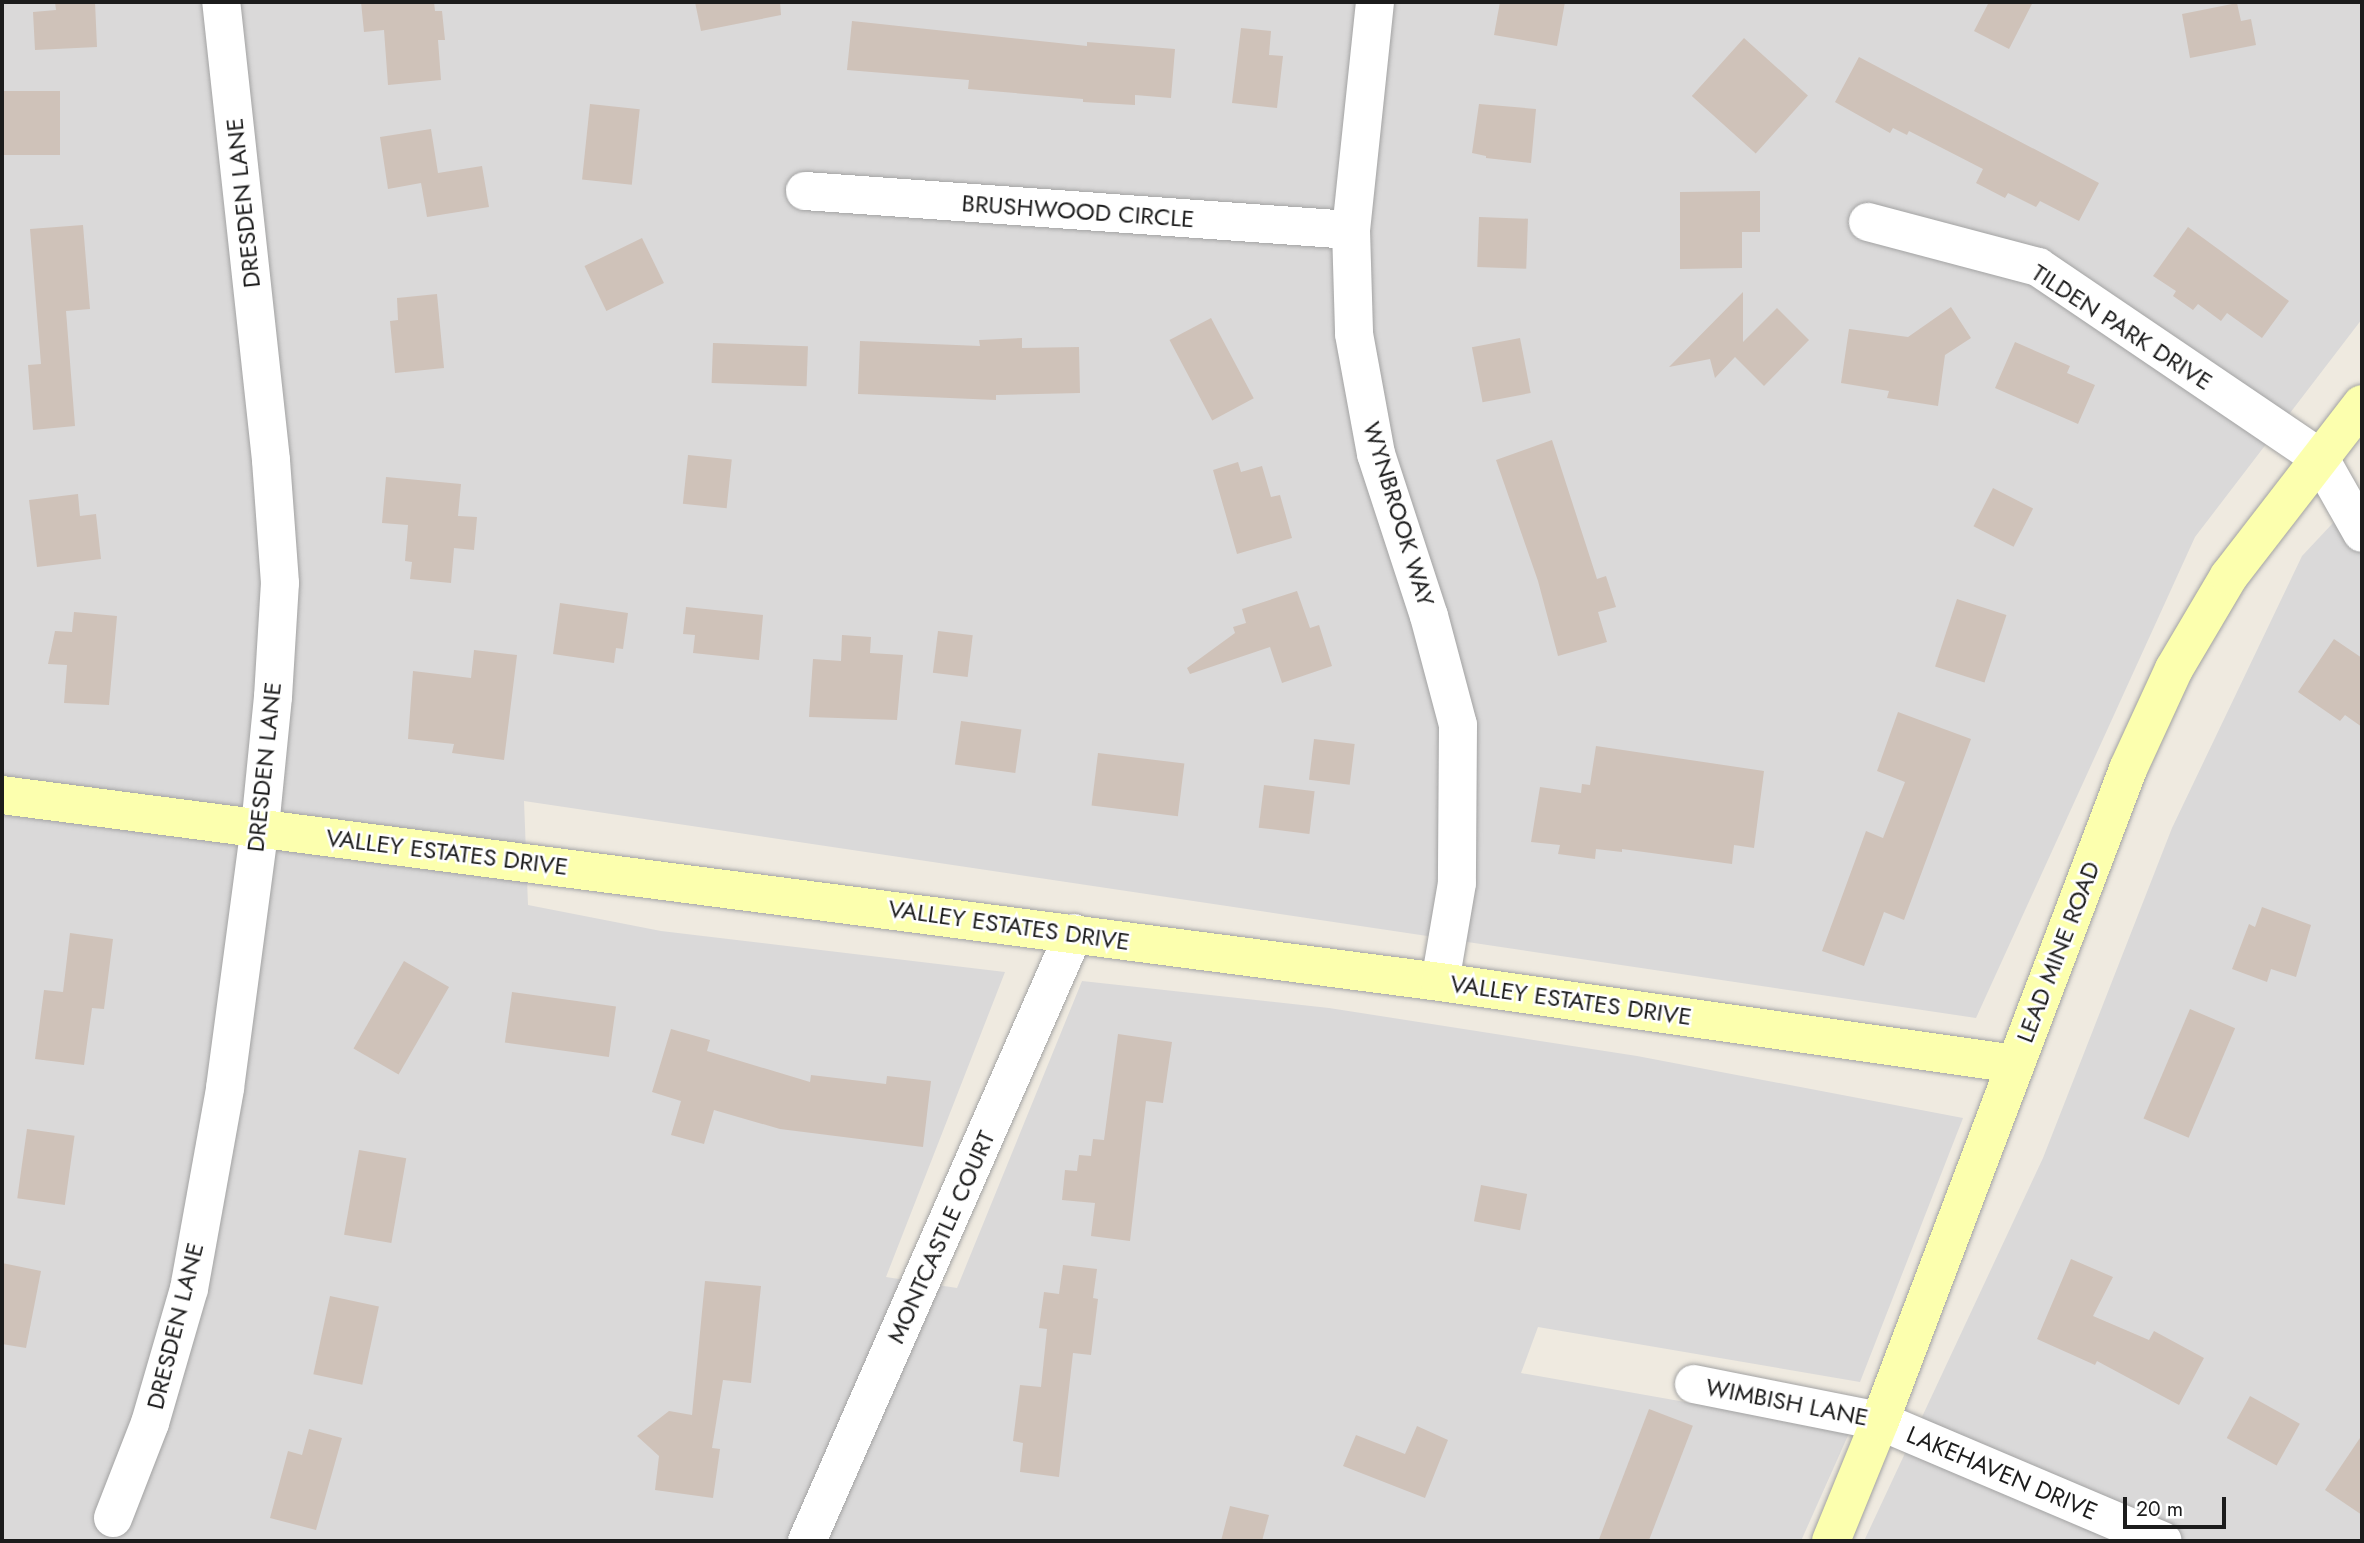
<!DOCTYPE html>
<html>
<head>
<meta charset="utf-8">
<style>
	body { margin:0 }
	#map { position:relative; width:2364px; height:1543px; overflow:hidden; background:#efeae0; font-family:Jost,sans-serif }
	div>[style] { position:absolute }
	[style*='--x'] { left:calc(var(--x)*1px); top:calc(var(--y)*1px); width:calc(var(--w)*1px); rotate:calc(var(--a)*1deg) }
	.residential>* { inset:0; background:#dad9d9 }
	.building>* { inset:0; background:#cfc2b9; transform-origin:0 0 }
	.roads { filter:drop-shadow(0 0 2px #a3a3a3) drop-shadow(0 0 2px #a3a3a3) }
	.street>* { height:38px; margin:-19px; padding:0 19px; transform-origin:19px; border-radius:19px; background:#fff }
	.secondary>* { height:38px; margin:-19px; padding:0 19px; transform-origin:19px; border-radius:19px; background:#fcffae }
	span { translate:-50% -50%; white-space:nowrap; text-align:center; line-height:1.15; -webkit-text-stroke:5px #fff; paint-order:stroke }
	.street-label { font-size:24px; color:#1c1c1c }
	.frame { position:absolute; inset:0; border:4px solid #1c1c1c; pointer-events:none }
	.scale { position:absolute; left:2123px; top:1497px; width:103px; height:32px; box-sizing:border-box; border:4px solid #1c1c1c; border-top:0; padding-left:9px; font-size:21px; line-height:24px; white-space:nowrap; color:#1c1c1c; -webkit-text-stroke:5px #fff; paint-order:stroke }
</style>
</head>
<body>
<div id="map">
	<div class="residential">
		<i style="clip-path:polygon(2px 2px,2362px 2px,2362px 319px,2195px 537px,1976px 1018px,524px 801px,528px 905px,661px 931px,1005px 972px,886px 1277px,957px 1288px,1082px 981px,1329px 1008px,1637px 1056px,1963px 1118px,1860px 1382px,1538px 1327px,1521px 1373px,1850px 1431px,1801px 1541px,2px 1541px)"></i>
		<i style="clip-path:polygon(2362px 492px,2362px 1541px,1864px 1541px,2043px 1158px,2172px 828px,2302px 556px)"></i>
	</div>
	<div class="building">
		<i style="clip-path:polygon(55px 2px,95px 2px,97px 47px,35px 50px,33px 12px,56px 10px)"></i>
		<i style="clip-path:polygon(361px 2px,434px 2px,435px 11px,442px 11px,445px 40px,438px 40px,441px 80px,388px 85px,384px 30px,364px 32px)"></i>
		<i style="clip-path:polygon(695px 2px,780px 2px,781px 15px,701px 31px)"></i>
		<i style="clip-path:polygon(1500px 2px,1565px 2px,1557px 46px,1494px 35px)"></i>
		<i style="clip-path:polygon(1989px 2px,2033px 2px,2009px 49px,1974px 31px)"></i>
		<i style="clip-path:polygon(2237px 3px,2241px 21px,2251px 19px,2256px 45px,2190px 58px,2182px 14px)"></i>
		<i style="clip-path:polygon(852px 21px,1087px 46px,1087px 42px,1175px 49px,1171px 98px,1135px 95px,1135px 105px,1083px 102px,1083px 99px,968px 89px,969px 80px,847px 70px)"></i>
		<i style="clip-path:polygon(1241px 28px,1271px 31px,1269px 55px,1283px 56px,1277px 108px,1232px 103px)"></i>
		<i style="left:1744px;top:38px;width:86px;height:78px;rotate:42deg"></i>
		<i style="clip-path:polygon(1859px 57px,2099px 183px,2079px 221px,2040px 201px,2036px 207px,2008px 193px,2005px 198px,1976px 183px,1983px 169px,1909px 131px,1907px 135px,1893px 128px,1890px 133px,1835px 102px)"></i>
		<i style="left:2px;top:91px;width:58px;height:64px"></i>
		<i style="left:590px;top:104px;width:50px;height:76px;rotate:6deg"></i>
		<i style="clip-path:polygon(1479px 104px,1536px 109px,1531px 163px,1486px 158px,1486px 156px,1472px 153px)"></i>
		<i style="clip-path:polygon(431px 129px,438px 173px,482px 166px,489px 207px,427px 217px,421px 183px,388px 189px,380px 137px)"></i>
		<i style="clip-path:polygon(1760px 191px,1760px 232px,1742px 232px,1742px 268px,1680px 269px,1680px 192px)"></i>
		<i style="left:1479px;top:217px;width:49px;height:50px;rotate:2deg"></i>
		<i style="clip-path:polygon(83px 225px,90px 309px,66px 311px,75px 426px,33px 430px,28px 365px,41px 364px,30px 229px)"></i>
		<i style="clip-path:polygon(2188px 227px,2289px 301px,2262px 338px,2227px 313px,2221px 321px,2198px 304px,2193px 310px,2173px 296px,2176px 291px,2153px 276px)"></i>
		<i style="left:642px;top:238px;width:50px;height:64px;rotate:64deg"></i>
		<i style="clip-path:polygon(1743px 292px,1743px 342px,1777px 308px,1809px 340px,1764px 386px,1735px 357px,1715px 378px,1710px 359px,1669px 367px)"></i>
		<i style="clip-path:polygon(437px 294px,444px 368px,395px 373px,390px 321px,398px 320px,397px 298px)"></i>
		<i style="clip-path:polygon(1951px 307px,1971px 338px,1945px 355px,1938px 406px,1887px 398px,1889px 391px,1841px 383px,1849px 329px,1908px 337px)"></i>
		<i style="left:1211px;top:318px;width:91px;height:47px;rotate:62deg"></i>
		<i style="clip-path:polygon(1022px 338px,1022px 348px,1079px 347px,1080px 393px,996px 395px,996px 400px,858px 394px,860px 341px,980px 346px,979px 340px)"></i>
		<i style="left:1520px;top:338px;width:56px;height:49px;rotate:79deg"></i>
		<i style="clip-path:polygon(2015px 342px,2070px 366px,2067px 373px,2095px 385px,2078px 424px,1995px 388px)"></i>
		<i style="left:713px;top:343px;width:95px;height:40px;rotate:2deg"></i>
		<i style="clip-path:polygon(1552px 440px,1597px 579px,1606px 576px,1616px 607px,1598px 612px,1607px 642px,1558px 656px,1538px 581px,1496px 460px)"></i>
		<i style="left:688px;top:455px;width:44px;height:49px;rotate:6deg"></i>
		<i style="clip-path:polygon(1238px 462px,1241px 472px,1262px 466px,1271px 497px,1280px 495px,1292px 538px,1237px 554px,1213px 470px)"></i>
		<i style="clip-path:polygon(386px 477px,461px 484px,458px 516px,477px 517px,474px 550px,454px 548px,451px 583px,410px 579px,412px 562px,405px 561px,408px 525px,382px 523px)"></i>
		<i style="left:1993px;top:488px;width:45px;height:43px;rotate:27deg"></i>
		<i style="clip-path:polygon(78px 494px,80px 516px,96px 514px,101px 559px,37px 567px,29px 500px)"></i>
		<i style="clip-path:polygon(1297px 591px,1310px 628px,1319px 625px,1332px 666px,1282px 683px,1270px 647px,1190px 674px,1187px 668px,1235px 633px,1233px 627px,1246px 623px,1242px 609px)"></i>
		<i style="left:1957px;top:599px;width:52px;height:71px;rotate:18deg"></i>
		<i style="clip-path:polygon(560px 603px,628px 613px,623px 649px,616px 648px,614px 663px,553px 654px)"></i>
		<i style="clip-path:polygon(686px 607px,763px 615px,759px 660px,693px 653px,695px 635px,683px 634px)"></i>
		<i style="clip-path:polygon(74px 612px,117px 616px,109px 705px,64px 703px,67px 665px,48px 664px,55px 631px,72px 632px)"></i>
		<i style="left:938px;top:631px;width:35px;height:42px;rotate:7deg"></i>
		<i style="clip-path:polygon(842px 635px,871px 637px,870px 653px,903px 655px,897px 720px,809px 717px,813px 659px,841px 661px)"></i>
		<i style="clip-path:polygon(2334px 639px,2362px 658px,2362px 727px,2345px 715px,2340px 721px,2298px 692px)"></i>
		<i style="clip-path:polygon(474px 650px,517px 655px,504px 760px,452px 753px,454px 744px,408px 739px,413px 671px,471px 678px)"></i>
		<i style="clip-path:polygon(1898px 712px,1971px 739px,1904px 920px,1884px 912px,1864px 966px,1822px 951px,1866px 831px,1883px 838px,1905px 782px,1877px 771px)"></i>
		<i style="left:961px;top:721px;width:61px;height:44px;rotate:8deg"></i>
		<i style="left:1314px;top:739px;width:41px;height:41px;rotate:7deg"></i>
		<i style="clip-path:polygon(1596px 746px,1764px 771px,1754px 848px,1734px 845px,1732px 864px,1622px 849px,1622px 852px,1596px 849px,1595px 859px,1558px 854px,1560px 845px,1531px 842px,1540px 787px,1581px 793px,1582px 784px,1590px 785px)"></i>
		<i style="left:1098px;top:753px;width:87px;height:53px;rotate:7deg"></i>
		<i style="left:1264px;top:785px;width:51px;height:43px;rotate:7deg"></i>
		<i style="clip-path:polygon(2262px 907px,2311px 925px,2296px 977px,2271px 969px,2267px 982px,2232px 969px,2249px 924px,2255px 927px)"></i>
		<i style="clip-path:polygon(70px 933px,113px 939px,104px 1009px,92px 1008px,84px 1065px,35px 1059px,44px 990px,63px 992px)"></i>
		<i style="left:404px;top:961px;width:52px;height:101px;rotate:30deg"></i>
		<i style="left:512px;top:992px;width:105px;height:51px;rotate:8deg"></i>
		<i style="left:2190px;top:1009px;width:49px;height:119px;rotate:23deg"></i>
		<i style="clip-path:polygon(671px 1029px,710px 1040px,707px 1051px,810px 1082px,811px 1075px,886px 1084px,887px 1076px,931px 1081px,923px 1147px,780px 1129px,714px 1110px,704px 1144px,671px 1135px,681px 1101px,652px 1092px)"></i>
		<i style="clip-path:polygon(1118px 1034px,1172px 1042px,1163px 1103px,1146px 1101px,1130px 1241px,1091px 1236px,1095px 1203px,1062px 1200px,1065px 1170px,1077px 1171px,1079px 1155px,1091px 1156px,1093px 1139px,1104px 1140px)"></i>
		<i style="left:27px;top:1129px;width:48px;height:70px;rotate:8deg"></i>
		<i style="left:359px;top:1150px;width:48px;height:86px;rotate:10deg"></i>
		<i style="left:1481px;top:1185px;width:47px;height:37px;rotate:11deg"></i>
		<i style="clip-path:polygon(2071px 1259px,2113px 1277px,2093px 1316px,2149px 1340px,2154px 1331px,2204px 1358px,2179px 1405px,2097px 1361px,2095px 1365px,2037px 1339px)"></i>
		<i style="clip-path:polygon(2px 1263px,41px 1271px,26px 1348px,2px 1344px)"></i>
		<i style="clip-path:polygon(1063px 1265px,1097px 1269px,1093px 1298px,1098px 1299px,1091px 1355px,1073px 1353px,1059px 1477px,1020px 1472px,1023px 1443px,1013px 1441px,1020px 1385px,1041px 1387px,1047px 1329px,1039px 1328px,1044px 1292px,1059px 1294px)"></i>
		<i style="clip-path:polygon(705px 1281px,761px 1286px,751px 1383px,723px 1380px,712px 1448px,720px 1449px,713px 1498px,655px 1490px,659px 1456px,637px 1436px,669px 1411px,692px 1415px)"></i>
		<i style="left:330px;top:1296px;width:50px;height:80px;rotate:12deg"></i>
		<i style="left:2250px;top:1396px;width:57px;height:48px;rotate:29deg"></i>
		<i style="left:1649px;top:1409px;width:47px;height:141px;rotate:21deg"></i>
		<i style="clip-path:polygon(1417px 1426px,1448px 1440px,1425px 1498px,1343px 1466px,1356px 1435px,1405px 1454px)"></i>
		<i style="clip-path:polygon(309px 1429px,342px 1438px,316px 1530px,270px 1518px,288px 1451px,302px 1455px)"></i>
		<i style="clip-path:polygon(2362px 1435px,2362px 1515px,2325px 1490px)"></i>
		<i style="clip-path:polygon(1230px 1506px,1269px 1515px,1262px 1541px,1221px 1541px)"></i>
	</div>
	<div class="roads">
		<div class="street">
			<i style="--x:1375;--y:2;--w:229;--a:96"></i>
			<i style="--x:1351;--y:230;--w:104;--a:88.3"></i>
			<i style="--x:1354;--y:334;--w:122;--a:79.6"></i>
			<i style="--x:1376;--y:454;--w:170;--a:71.9"></i>
			<i style="--x:1429;--y:616;--w:113;--a:75.1"></i>
			<i style="--x:1458;--y:725;--w:158;--a:90.4"></i>
			<i style="--x:1457;--y:883;--w:100;--a:99.7"></i>
			<i style="--x:805;--y:191;--w:547;--a:4.09"></i>
			<i style="--x:1868;--y:222;--w:176;--a:14.8"></i>
			<i style="--x:2038;--y:267;--w:339;--a:34.1"></i>
			<i style="--x:2319;--y:457;--w:87;--a:60.5"></i>
			<i style="--x:1694;--y:1384;--w:190;--a:11.3"></i>
			<i style="--x:1880;--y:1421;--w:307;--a:23"></i>
			<i style="--x:113;--y:1518;--w:102;--a:-68.7"></i>
			<i style="--x:150;--y:1423;--w:140;--a:-73.8"></i>
			<i style="--x:189;--y:1289;--w:204;--a:-79.8"></i>
			<i style="--x:225;--y:1088;--w:263;--a:-82.4"></i>
			<i style="--x:260;--y:827;--w:131;--a:-84.3"></i>
			<i style="--x:273;--y:697;--w:114;--a:-86.5"></i>
			<i style="--x:280;--y:583;--w:123;--a:-94.2"></i>
			<i style="--x:271;--y:460;--w:461;--a:-96.2"></i>
			<i style="--x:807;--y:1541;--w:664;--a:-66.29"></i>
		</div>
		<div class="secondary">
			<i style="--x:2;--y:795;--w:1450;--a:7.41"></i>
			<i style="--x:1440;--y:982;--w:581;--a:8.12"></i>
			<i style="--x:1831;--y:1541;--w:130;--a:-67.8"></i>
			<i style="--x:1880;--y:1421;--w:698;--a:-69.17"></i>
			<i style="--x:2128;--y:769;--w:110;--a:-65.3"></i>
			<i style="--x:2174;--y:669;--w:108;--a:-59.4"></i>
			<i style="--x:2229;--y:576;--w:217;--a:-52.3"></i>
		</div>
	</div>
	<div class="street-label">
		<span style="left:243px;top:203px;rotate:-96deg">DRESDEN LANE</span>
		<span style="left:1078px;top:211px;rotate:4deg">BRUSHWOOD CIRCLE</span>
		<span style="left:2122px;top:327px;rotate:33deg">TILDEN PARK DRIVE</span>
		<span style="left:1399px;top:514px;rotate:73deg">WYNBROOK WAY</span>
		<span style="left:264px;top:767px;rotate:-84deg">DRESDEN LANE</span>
		<span style="left:447px;top:852px;rotate:7deg">VALLEY ESTATES DRIVE</span>
		<span style="left:1009px;top:925px;rotate:8deg">VALLEY ESTATES DRIVE</span>
		<span style="left:2058px;top:952px;rotate:-69deg">LEAD MINE ROAD</span>
		<span style="left:1571px;top:1000px;rotate:8deg">VALLEY ESTATES DRIVE</span>
		<span style="left:941px;top:1237px;rotate:-66deg">MONTCASTLE COURT</span>
		<span style="left:175px;top:1326px;rotate:-76deg">DRESDEN LANE</span>
		<span style="left:1787px;top:1402px;rotate:11deg">WIMBISH LANE</span>
		<span style="left:2002px;top:1473px;rotate:23deg">LAKEHAVEN DRIVE</span>
	</div>
	<div class="frame"></div>
	<div class="scale">20 m</div>
</div>
</body>
</html>
